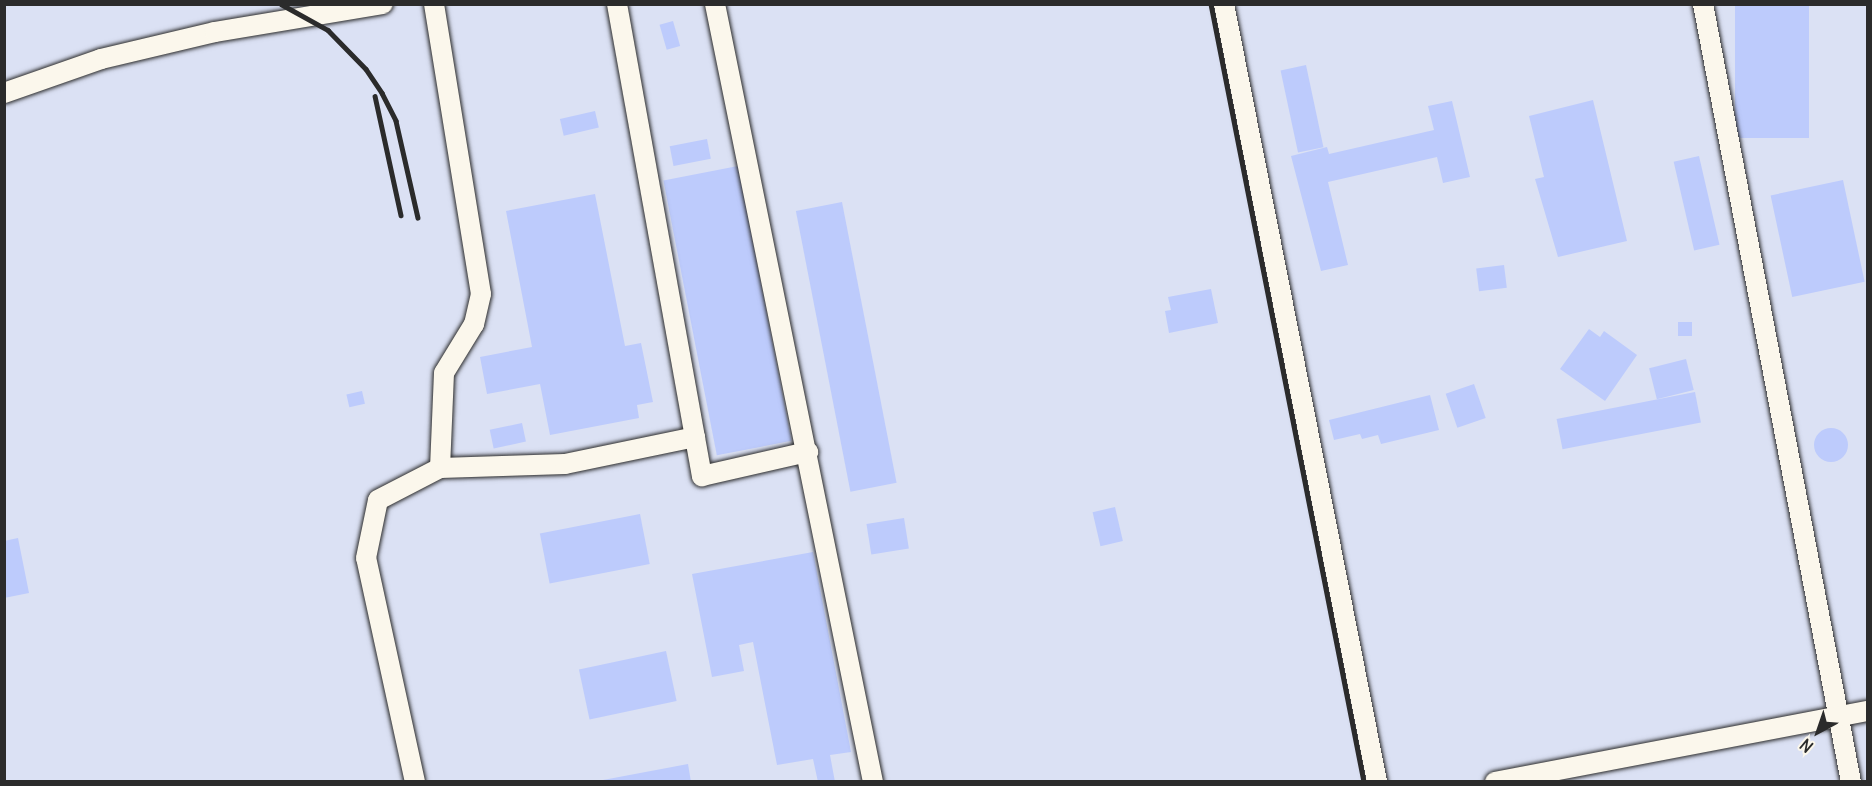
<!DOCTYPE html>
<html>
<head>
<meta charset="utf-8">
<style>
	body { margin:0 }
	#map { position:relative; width:1872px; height:786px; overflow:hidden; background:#e8eaf1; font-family:Delius,sans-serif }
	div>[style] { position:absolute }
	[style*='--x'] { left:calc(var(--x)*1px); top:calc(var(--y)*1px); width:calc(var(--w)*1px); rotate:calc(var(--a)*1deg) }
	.built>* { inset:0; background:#dbe1f4; transform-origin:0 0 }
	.building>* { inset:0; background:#bdcbfc; transform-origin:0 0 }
	.round { border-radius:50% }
	.roads { filter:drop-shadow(0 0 2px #2b2b2b) drop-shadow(0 0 2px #2b2b2b) }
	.minor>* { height:20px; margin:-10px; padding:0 10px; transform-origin:10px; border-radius:10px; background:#fbf7ec }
	.rail>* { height:4.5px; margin:-2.25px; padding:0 2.25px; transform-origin:2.25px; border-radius:2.25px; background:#2b2b2b }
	span { translate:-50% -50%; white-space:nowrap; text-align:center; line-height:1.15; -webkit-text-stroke:6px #fbf7ec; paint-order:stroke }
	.frame { position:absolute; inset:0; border:6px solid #2b2b2b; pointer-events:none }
	.north { position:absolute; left:1788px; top:702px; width:60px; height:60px; -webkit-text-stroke:4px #fbf7ec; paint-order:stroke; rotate:220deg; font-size:16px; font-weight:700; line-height:24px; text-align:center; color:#2b2b2b }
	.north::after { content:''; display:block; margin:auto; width:21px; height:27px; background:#2b2b2b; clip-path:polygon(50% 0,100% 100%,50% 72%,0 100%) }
</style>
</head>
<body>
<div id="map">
	<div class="built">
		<i style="left:5px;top:5px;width:1862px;height:777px"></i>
	</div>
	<div class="building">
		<i style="left:1735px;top:4px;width:74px;height:134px"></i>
		<i style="left:673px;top:21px;width:26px;height:14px;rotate:74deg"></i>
		<i style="left:1306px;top:65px;width:84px;height:26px;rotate:78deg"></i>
		<i style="clip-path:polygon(1593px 100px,1627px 241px,1558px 257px,1535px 179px,1544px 177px,1529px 116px)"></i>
		<i style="clip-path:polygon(1452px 101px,1470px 177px,1443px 183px,1437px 157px,1328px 182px,1348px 265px,1321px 271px,1291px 156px,1327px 147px,1329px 154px,1434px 130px,1428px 106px)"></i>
		<i style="left:595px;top:111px;width:17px;height:36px;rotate:77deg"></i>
		<i style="left:707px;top:139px;width:20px;height:38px;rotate:79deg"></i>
		<i style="left:1699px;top:156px;width:91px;height:26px;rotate:77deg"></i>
		<i style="left:738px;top:166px;width:280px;height:76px;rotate:79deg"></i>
		<i style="left:1843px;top:180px;width:104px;height:74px;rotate:78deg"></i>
		<i style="clip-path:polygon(595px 194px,625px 346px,641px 343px,653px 402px,637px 405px,639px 418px,550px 435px,540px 384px,487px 394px,480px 357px,532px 347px,506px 211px)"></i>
		<i style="left:842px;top:202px;width:286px;height:47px;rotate:79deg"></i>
		<i style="left:1504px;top:265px;width:23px;height:28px;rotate:83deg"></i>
		<i style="clip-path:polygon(1211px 289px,1218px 323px,1169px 333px,1165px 311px,1171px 310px,1168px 297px)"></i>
		<i style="left:1692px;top:322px;width:14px;height:14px;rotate:90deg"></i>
		<i style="clip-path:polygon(1589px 329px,1600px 337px,1604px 331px,1637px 355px,1605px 401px,1560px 369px)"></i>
		<i style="left:1686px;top:359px;width:32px;height:38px;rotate:76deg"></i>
		<i style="left:1474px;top:384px;width:36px;height:30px;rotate:71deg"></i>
		<i style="left:362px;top:391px;width:13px;height:16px;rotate:77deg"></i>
		<i style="left:1695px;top:392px;width:31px;height:141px;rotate:79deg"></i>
		<i style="clip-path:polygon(1430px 395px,1439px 430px,1381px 444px,1378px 435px,1362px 439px,1360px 434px,1334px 440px,1329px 420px)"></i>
		<i style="left:522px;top:423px;width:19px;height:33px;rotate:78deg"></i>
		<i class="round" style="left:1814px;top:428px;width:34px;height:34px"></i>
		<i style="left:1115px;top:507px;width:35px;height:23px;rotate:77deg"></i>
		<i style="left:640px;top:514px;width:51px;height:102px;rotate:79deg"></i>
		<i style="left:904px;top:518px;width:31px;height:38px;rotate:81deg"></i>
		<i style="clip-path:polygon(18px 538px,29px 593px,4px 598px,4px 541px)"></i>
		<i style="clip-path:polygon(813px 552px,851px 752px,830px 755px,835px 782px,818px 782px,813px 759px,777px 765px,753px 642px,739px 645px,744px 671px,712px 677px,692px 574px)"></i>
		<i style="left:666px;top:651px;width:51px;height:89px;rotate:78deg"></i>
		<i style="clip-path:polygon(688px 764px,691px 782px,603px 782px,603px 780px)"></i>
	</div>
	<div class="roads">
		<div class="minor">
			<i style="--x:434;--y:4;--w:294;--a:80.8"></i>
			<i style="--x:481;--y:294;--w:31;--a:103"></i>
			<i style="--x:474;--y:324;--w:57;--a:121.5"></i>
			<i style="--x:444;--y:373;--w:95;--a:92.4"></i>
			<i style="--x:617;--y:4;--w:480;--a:79.8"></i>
			<i style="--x:702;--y:476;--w:109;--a:-12.8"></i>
			<i style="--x:715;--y:4;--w:794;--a:78.52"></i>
			<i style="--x:1224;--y:4;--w:793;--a:78.87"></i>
			<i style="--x:1703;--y:4;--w:792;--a:79.23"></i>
			<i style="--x:4;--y:93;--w:103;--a:-19.3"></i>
			<i style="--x:101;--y:59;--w:117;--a:-13.3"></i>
			<i style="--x:215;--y:32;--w:170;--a:-9.5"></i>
			<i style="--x:415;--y:782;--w:229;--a:-102.3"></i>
			<i style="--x:366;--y:558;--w:59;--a:-78.3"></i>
			<i style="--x:378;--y:500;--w:70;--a:-27.3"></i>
			<i style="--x:440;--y:468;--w:125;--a:-1.8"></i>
			<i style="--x:565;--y:464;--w:133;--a:-11.7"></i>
			<i style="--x:1495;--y:782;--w:380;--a:-10.8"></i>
		</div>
	</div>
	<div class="rail">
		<i style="--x:281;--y:4;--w:54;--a:29"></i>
		<i style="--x:328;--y:30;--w:54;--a:45.7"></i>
		<i style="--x:366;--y:69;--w:29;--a:56"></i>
		<i style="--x:382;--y:93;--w:31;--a:63"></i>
		<i style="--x:396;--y:121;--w:99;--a:77.2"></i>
		<i style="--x:1211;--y:4;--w:793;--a:78.87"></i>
		<i style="--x:375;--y:96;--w:122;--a:77.7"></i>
	</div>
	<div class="frame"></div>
	<div class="north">N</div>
</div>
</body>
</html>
